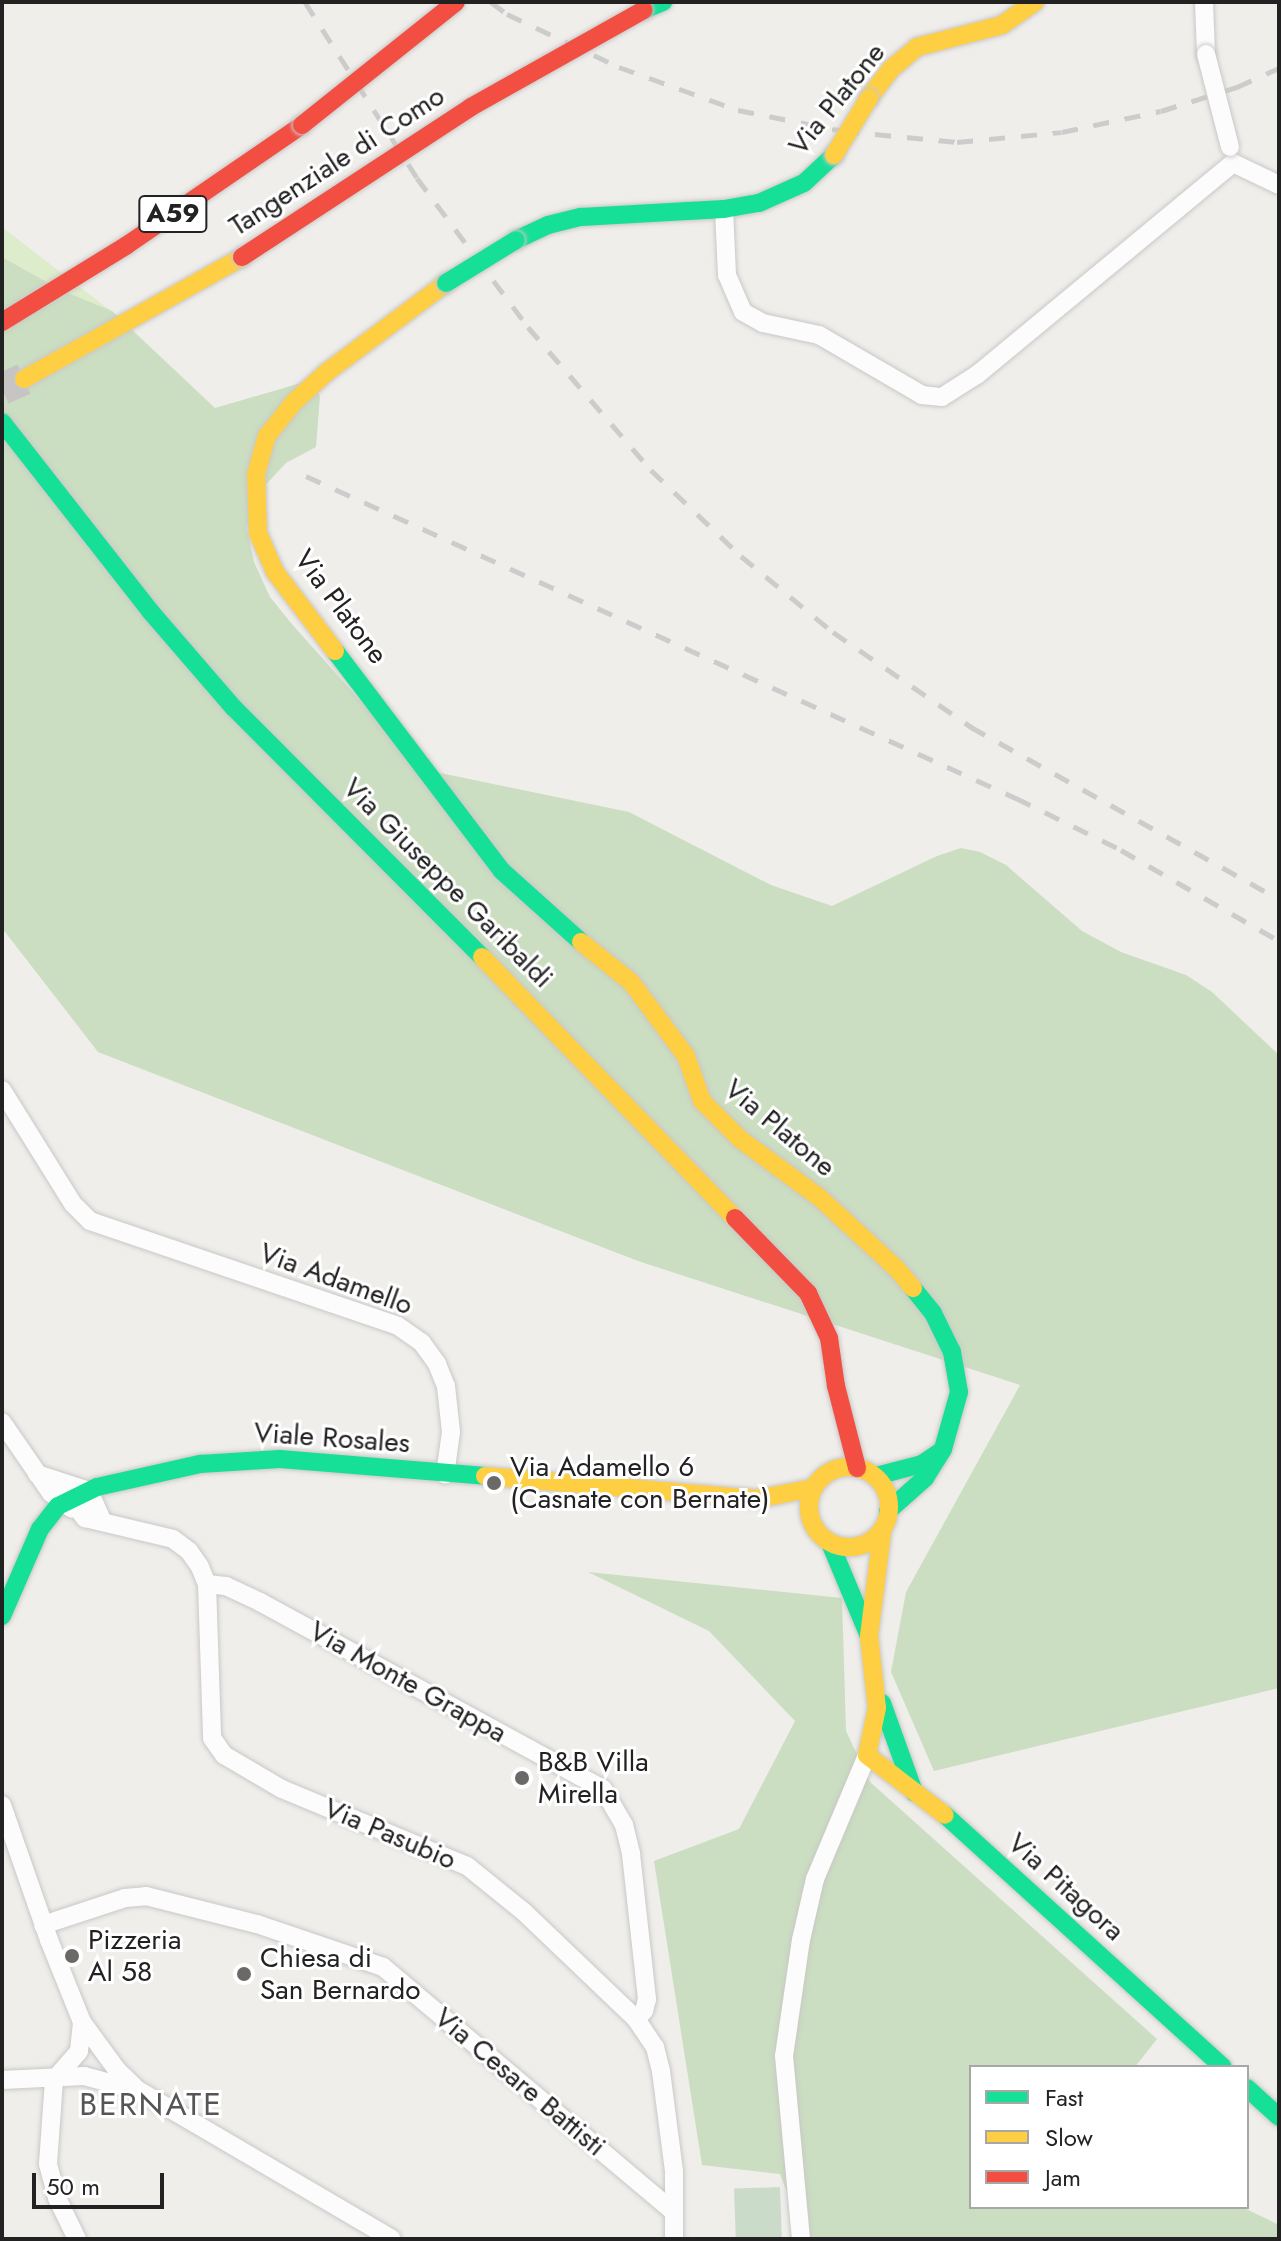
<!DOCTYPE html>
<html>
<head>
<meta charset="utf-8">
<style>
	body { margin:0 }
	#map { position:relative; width:1281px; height:2241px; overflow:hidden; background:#f0eeeb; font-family:Jost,sans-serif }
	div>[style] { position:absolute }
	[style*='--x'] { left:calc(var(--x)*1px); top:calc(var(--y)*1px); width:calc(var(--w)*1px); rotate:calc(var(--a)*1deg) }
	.grass>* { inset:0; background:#ddeccb }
	.forest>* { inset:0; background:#cbdec1 }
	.cemetery>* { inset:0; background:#cadbca; transform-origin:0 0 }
	.highway-tunnel>* { height:32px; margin-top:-16px; transform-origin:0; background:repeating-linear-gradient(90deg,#c7c5c3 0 32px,transparent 0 48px) }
	.roads { filter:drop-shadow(0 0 2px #c9c8c7) drop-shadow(0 0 2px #c9c8c7) }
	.street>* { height:18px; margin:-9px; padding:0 9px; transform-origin:9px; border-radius:9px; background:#fdfcfc }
	.fast>* { height:18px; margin:-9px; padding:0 9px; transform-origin:9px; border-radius:9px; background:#16e098 }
	.slow>* { height:18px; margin:-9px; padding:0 9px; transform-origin:9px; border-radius:9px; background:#ffcf43 }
	.slow>.ring { margin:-9px; padding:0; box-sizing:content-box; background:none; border:18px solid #ffcf43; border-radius:50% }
	.jam>* { height:18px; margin:-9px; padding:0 9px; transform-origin:9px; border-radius:9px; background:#f24e42 }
	.rail>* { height:5px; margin-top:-2.5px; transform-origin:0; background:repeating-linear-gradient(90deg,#ccc 0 16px,transparent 0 32px) }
	.bridges { filter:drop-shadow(0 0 2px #c9c8c7) drop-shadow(0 0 2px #c9c8c7) }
	.street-bridge>* { height:18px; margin:-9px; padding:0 9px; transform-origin:9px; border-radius:9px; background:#fdfcfc }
	.fast-bridge>* { height:18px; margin:-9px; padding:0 9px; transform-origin:9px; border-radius:9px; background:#16e098 }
	.slow-bridge>* { height:18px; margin:-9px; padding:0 9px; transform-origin:9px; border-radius:9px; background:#ffcf43 }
	.jam-bridge>* { height:18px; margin:-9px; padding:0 9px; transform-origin:9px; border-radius:9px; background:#f24e42 }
	.dots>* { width:22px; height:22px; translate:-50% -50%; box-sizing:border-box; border:4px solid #fff; border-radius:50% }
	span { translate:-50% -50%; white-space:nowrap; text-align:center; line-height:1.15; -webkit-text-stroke:6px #fff; paint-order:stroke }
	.shield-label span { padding:2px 6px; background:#fff; border:2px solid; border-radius:6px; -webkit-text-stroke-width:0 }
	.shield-label { font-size:26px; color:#222; font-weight:700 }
	.street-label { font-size:28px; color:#222 }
	.poi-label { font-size:28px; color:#222 }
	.left { translate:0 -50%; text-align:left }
	.quarter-label { font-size:32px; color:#555; letter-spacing:2px }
	.frame { position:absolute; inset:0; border:4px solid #222; pointer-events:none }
	.legend { position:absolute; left:969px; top:2065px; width:280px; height:144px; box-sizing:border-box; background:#fff; border:2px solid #a7a7a7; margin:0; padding:10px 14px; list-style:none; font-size:24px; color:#222 }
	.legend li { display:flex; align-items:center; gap:16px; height:40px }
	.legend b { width:40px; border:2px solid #a7a7a7 }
	.scale { position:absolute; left:32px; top:2173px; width:132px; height:36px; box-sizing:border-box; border:4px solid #222; border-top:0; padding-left:10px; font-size:24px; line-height:28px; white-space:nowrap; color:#222; -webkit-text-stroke:6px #fff; paint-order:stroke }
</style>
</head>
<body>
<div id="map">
	<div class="grass">
		<i style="clip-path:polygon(2px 227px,111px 311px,61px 290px,2px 257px)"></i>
	</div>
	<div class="forest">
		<i style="clip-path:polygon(2px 257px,61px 290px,112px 311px,215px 408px,311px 380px,320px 396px,316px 447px,286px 463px,259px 492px,247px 528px,254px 562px,270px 597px,291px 623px,421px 769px,629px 812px,771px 885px,832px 906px,937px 856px,961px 848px,980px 852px,1006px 865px,1082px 931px,1121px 952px,1186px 975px,1212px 992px,1279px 1055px,1279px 1688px,934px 1771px,891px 1672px,906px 1592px,1020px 1385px,638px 1261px,98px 1052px,2px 928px)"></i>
		<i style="clip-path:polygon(588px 1572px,842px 1598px,846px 1731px,870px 1782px,1157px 2039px,1135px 2067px,971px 2067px,971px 2207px,1242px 2207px,1279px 2225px,1279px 2239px,805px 2239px,780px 2174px,702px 2165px,654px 1861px,739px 1829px,795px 1721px,709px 1631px)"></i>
	</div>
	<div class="cemetery">
		<i style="left:780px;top:2187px;width:52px;height:46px;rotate:88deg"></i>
	</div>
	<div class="highway-tunnel">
		<i style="--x:2;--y:389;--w:24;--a:-24"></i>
	</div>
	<div class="roads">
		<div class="street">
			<i style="--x:1204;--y:2;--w:52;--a:87.8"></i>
			<i style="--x:1233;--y:163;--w:51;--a:25.6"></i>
			<i style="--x:724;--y:209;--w:66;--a:87.4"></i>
			<i style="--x:727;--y:275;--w:40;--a:66.6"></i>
			<i style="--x:743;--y:312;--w:23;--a:29"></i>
			<i style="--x:763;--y:323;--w:57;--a:12.1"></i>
			<i style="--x:819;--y:335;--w:119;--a:30.2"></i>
			<i style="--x:922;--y:395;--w:20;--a:6"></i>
			<i style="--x:942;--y:397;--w:43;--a:-32.6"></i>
			<i style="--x:978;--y:374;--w:331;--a:-39.6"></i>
			<i style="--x:2;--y:1090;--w:134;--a:58.1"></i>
			<i style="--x:73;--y:1204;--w:24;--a:45"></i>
			<i style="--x:90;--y:1221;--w:325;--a:18.8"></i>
			<i style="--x:398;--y:1326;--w:29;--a:35"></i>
			<i style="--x:422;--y:1343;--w:26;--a:54"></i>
			<i style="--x:437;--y:1364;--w:24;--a:68"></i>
			<i style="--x:446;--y:1386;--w:46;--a:83.8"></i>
			<i style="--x:451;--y:1432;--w:43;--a:97.9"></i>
			<i style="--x:2;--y:1422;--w:86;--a:55.4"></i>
			<i style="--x:51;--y:1493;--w:26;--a:37"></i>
			<i style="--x:37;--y:1474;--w:55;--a:18.1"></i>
			<i style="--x:89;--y:1491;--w:32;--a:66"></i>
			<i style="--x:71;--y:1499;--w:24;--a:54"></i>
			<i style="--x:85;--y:1518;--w:90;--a:13.4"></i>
			<i style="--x:173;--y:1539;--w:20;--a:37"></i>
			<i style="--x:189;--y:1551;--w:19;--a:55"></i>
			<i style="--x:200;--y:1567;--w:18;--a:68"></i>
			<i style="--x:207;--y:1584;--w:154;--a:88.1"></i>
			<i style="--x:212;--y:1738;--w:21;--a:55"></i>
			<i style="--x:224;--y:1755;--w:67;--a:30.4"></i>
			<i style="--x:282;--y:1789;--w:200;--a:22.6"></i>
			<i style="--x:467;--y:1866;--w:73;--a:38.9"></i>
			<i style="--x:524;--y:1912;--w:155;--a:43.7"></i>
			<i style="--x:636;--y:2019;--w:34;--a:56"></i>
			<i style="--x:655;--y:2047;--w:25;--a:76"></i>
			<i style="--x:661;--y:2071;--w:101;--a:82.6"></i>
			<i style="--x:674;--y:2171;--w:68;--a:90"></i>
			<i style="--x:207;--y:1584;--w:19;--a:6"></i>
			<i style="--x:226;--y:1586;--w:38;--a:25"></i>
			<i style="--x:260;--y:1602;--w:391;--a:28.6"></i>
			<i style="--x:603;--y:1789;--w:42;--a:59.7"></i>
			<i style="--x:624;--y:1825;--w:30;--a:76"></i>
			<i style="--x:631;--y:1854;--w:146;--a:83.7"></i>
			<i style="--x:647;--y:1999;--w:12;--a:104"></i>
			<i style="--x:644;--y:2011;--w:11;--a:135"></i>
			<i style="--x:2;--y:1805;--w:143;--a:70.8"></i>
			<i style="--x:49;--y:1940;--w:88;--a:68.1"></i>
			<i style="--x:82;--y:2022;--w:59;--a:53.9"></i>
			<i style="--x:117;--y:2070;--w:29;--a:44"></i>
			<i style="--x:138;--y:2090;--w:294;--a:30.4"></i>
			<i style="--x:43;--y:1925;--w:86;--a:-18.2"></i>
			<i style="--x:125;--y:1898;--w:21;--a:-5"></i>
			<i style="--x:146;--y:1896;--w:114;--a:14.2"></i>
			<i style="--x:257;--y:1924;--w:133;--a:18.8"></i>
			<i style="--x:383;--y:1967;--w:380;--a:40.1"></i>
			<i style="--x:2;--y:2080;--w:82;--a:-2.8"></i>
			<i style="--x:84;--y:2076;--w:51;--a:14.9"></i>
			<i style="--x:54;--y:2080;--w:84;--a:94.1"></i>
			<i style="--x:48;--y:2164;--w:35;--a:75"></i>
			<i style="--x:57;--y:2198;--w:46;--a:64"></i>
			<i style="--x:54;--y:2080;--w:38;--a:-49"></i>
			<i style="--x:79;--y:2051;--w:29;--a:-84"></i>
			<i style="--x:801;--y:2239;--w:184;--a:-95.3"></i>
			<i style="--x:784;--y:2056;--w:117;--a:-81.7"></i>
			<i style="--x:801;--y:1940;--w:63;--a:-77.1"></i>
			<i style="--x:815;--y:1879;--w:134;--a:-67.2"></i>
		</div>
		<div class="fast">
			<i style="--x:644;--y:10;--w:21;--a:-23"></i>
			<i style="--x:516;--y:240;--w:35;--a:-25"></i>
			<i style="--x:548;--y:225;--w:34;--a:-14"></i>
			<i style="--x:581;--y:217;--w:143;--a:-3.2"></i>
			<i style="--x:724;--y:209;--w:36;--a:-10"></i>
			<i style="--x:759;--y:203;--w:49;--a:-24"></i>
			<i style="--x:804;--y:183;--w:41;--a:-43"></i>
			<i style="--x:2;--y:422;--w:240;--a:51.9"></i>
			<i style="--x:150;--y:611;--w:127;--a:49.2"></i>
			<i style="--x:233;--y:707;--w:353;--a:45.1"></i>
			<i style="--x:335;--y:651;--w:276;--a:52.8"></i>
			<i style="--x:502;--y:871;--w:106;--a:41.9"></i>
			<i style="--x:876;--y:1476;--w:48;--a:-14.6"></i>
			<i style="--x:922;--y:1464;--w:23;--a:-34"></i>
			<i style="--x:888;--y:1511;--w:50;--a:-41.7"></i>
			<i style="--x:925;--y:1478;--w:34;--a:-58"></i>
			<i style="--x:943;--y:1449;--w:59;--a:-74.3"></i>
			<i style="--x:959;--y:1392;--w:41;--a:-99.9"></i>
			<i style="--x:952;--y:1352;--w:43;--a:-116"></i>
			<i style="--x:933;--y:1313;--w:32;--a:-129"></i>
			<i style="--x:830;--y:1543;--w:99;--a:67.3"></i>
			<i style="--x:2;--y:1616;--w:95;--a:-66.4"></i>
			<i style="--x:40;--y:1529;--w:29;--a:-52"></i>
			<i style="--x:58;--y:1506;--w:43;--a:-26"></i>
			<i style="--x:97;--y:1487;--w:106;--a:-12.6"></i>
			<i style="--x:200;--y:1464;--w:80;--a:-3.6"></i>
			<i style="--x:280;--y:1459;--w:206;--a:4.7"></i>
			<i style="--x:882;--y:1703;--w:95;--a:70.2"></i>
			<i style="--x:945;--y:1815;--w:375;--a:42.2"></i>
			<i style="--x:1247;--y:2088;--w:43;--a:42.2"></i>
		</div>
		<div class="slow">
			<i style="--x:869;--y:98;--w:36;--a:-53"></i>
			<i style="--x:891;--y:69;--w:34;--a:-40"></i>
			<i style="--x:917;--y:47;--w:88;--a:-14.5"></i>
			<i style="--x:1002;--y:25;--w:40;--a:-34.9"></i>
			<i style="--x:24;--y:379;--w:250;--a:-29.2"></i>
			<i style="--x:335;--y:651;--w:99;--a:-127.2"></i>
			<i style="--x:275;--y:572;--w:43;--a:-113.6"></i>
			<i style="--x:258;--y:533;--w:59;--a:-91.9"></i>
			<i style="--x:256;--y:474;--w:40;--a:-74"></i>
			<i style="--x:267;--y:436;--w:43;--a:-51.5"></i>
			<i style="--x:294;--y:402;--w:45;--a:-42.3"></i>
			<i style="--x:327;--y:372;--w:149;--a:-36.8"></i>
			<i style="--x:581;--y:942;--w:64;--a:38.7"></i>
			<i style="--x:631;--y:982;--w:92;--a:53.4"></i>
			<i style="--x:686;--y:1056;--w:48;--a:70.4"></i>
			<i style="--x:702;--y:1101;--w:54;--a:45"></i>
			<i style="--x:740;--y:1139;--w:99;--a:36.4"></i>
			<i style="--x:820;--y:1198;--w:105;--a:42.7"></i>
			<i style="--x:897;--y:1269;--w:25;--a:50"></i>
			<i style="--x:482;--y:957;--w:363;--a:45.9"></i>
			<i class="ring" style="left:809px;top:1467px;width:62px;height:62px"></i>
			<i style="--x:485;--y:1476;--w:273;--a:4.8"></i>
			<i style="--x:757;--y:1499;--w:57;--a:-11.1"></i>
			<i style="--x:882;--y:1533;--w:104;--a:97.2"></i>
			<i style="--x:869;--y:1636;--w:72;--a:83.7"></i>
			<i style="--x:877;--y:1708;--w:48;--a:102"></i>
			<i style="--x:867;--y:1755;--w:98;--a:37.6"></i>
		</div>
		<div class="jam">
			<i style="--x:2;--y:322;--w:147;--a:-31.6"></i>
			<i style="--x:127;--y:245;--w:212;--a:-34.4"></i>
			<i style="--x:735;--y:1218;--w:105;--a:45.8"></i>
			<i style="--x:808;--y:1293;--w:50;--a:65"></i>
			<i style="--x:829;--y:1338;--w:49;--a:81.7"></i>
			<i style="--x:836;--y:1386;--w:85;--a:75.6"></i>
		</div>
	</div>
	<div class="rail">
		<i style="--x:305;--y:2;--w:209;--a:57.5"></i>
		<i style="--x:417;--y:178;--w:186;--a:53.3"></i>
		<i style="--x:528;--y:327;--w:189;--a:49.3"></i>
		<i style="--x:651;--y:470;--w:124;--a:43.7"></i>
		<i style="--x:741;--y:556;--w:119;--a:39.6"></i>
		<i style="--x:833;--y:632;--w:168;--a:34.5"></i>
		<i style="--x:971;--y:727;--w:353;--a:29.2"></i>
		<i style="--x:491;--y:2;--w:20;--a:37"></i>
		<i style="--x:507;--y:14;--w:124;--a:25.3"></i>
		<i style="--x:619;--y:67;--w:127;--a:19.9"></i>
		<i style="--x:738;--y:110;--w:107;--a:11.3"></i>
		<i style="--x:843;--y:131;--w:115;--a:5.5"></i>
		<i style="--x:957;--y:142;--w:105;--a:-5.4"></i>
		<i style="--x:1062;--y:132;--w:101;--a:-12"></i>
		<i style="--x:1161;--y:111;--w:80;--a:-17.5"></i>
		<i style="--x:1237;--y:87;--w:46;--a:-24.3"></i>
		<i style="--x:306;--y:476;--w:780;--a:24.4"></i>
		<i style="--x:1016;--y:798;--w:117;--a:26.3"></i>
		<i style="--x:1121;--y:850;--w:182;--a:29.9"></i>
	</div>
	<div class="bridges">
		<div class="street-bridge">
			<i style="--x:1206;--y:54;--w:96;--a:75.5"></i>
		</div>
		<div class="fast-bridge">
			<i style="--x:446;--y:283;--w:82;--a:-31.6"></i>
		</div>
		<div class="slow-bridge">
			<i style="--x:834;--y:155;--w:67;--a:-58.4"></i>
		</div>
		<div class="jam-bridge">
			<i style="--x:302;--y:125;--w:197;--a:-38.6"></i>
			<i style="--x:242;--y:257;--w:274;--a:-33.2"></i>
			<i style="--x:471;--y:107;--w:198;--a:-29.3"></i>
		</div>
	</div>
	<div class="dots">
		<i style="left:494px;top:1483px;background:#6a6968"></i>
		<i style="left:522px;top:1778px;background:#6a6968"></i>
		<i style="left:72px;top:1956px;background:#6a6968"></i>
		<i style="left:244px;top:1974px;background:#6a6968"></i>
	</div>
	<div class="shield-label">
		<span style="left:173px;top:214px">A59</span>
	</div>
	<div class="street-label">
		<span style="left:837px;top:99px;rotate:-51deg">Via Platone</span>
		<span style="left:337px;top:161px;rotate:-33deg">Tangenziale di Como</span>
		<span style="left:341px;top:607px;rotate:53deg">Via Platone</span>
		<span style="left:448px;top:883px;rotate:45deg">Via Giuseppe Garibaldi</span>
		<span style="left:780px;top:1128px;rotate:40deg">Via Platone</span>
		<span style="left:336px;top:1279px;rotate:20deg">Via Adamello</span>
		<span style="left:332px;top:1438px;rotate:4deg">Viale Rosales</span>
		<span style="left:408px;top:1682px;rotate:29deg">Via Monte Grappa</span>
		<span style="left:390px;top:1834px;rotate:23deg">Via Pasubio</span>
		<span style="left:1066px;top:1887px;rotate:42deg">Via Pitagora</span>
		<span style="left:520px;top:2082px;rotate:40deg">Via Cesare Battisti</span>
	</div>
	<div class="poi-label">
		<span class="left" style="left:510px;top:1483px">Via Adamello 6<br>(Casnate con Bernate)</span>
		<span class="left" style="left:538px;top:1778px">B&amp;B Villa<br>Mirella</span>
		<span class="left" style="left:88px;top:1956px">Pizzeria<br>Al 58</span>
		<span class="left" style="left:260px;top:1974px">Chiesa di<br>San Bernardo</span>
	</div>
	<div class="quarter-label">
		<span style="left:151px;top:2104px">BERNATE</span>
	</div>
	<div class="frame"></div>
	<ul class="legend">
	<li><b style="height:10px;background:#16e098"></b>Fast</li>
	<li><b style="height:10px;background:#ffcf43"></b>Slow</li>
	<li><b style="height:10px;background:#f24e42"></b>Jam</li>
	</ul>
	<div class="scale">50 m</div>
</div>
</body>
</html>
